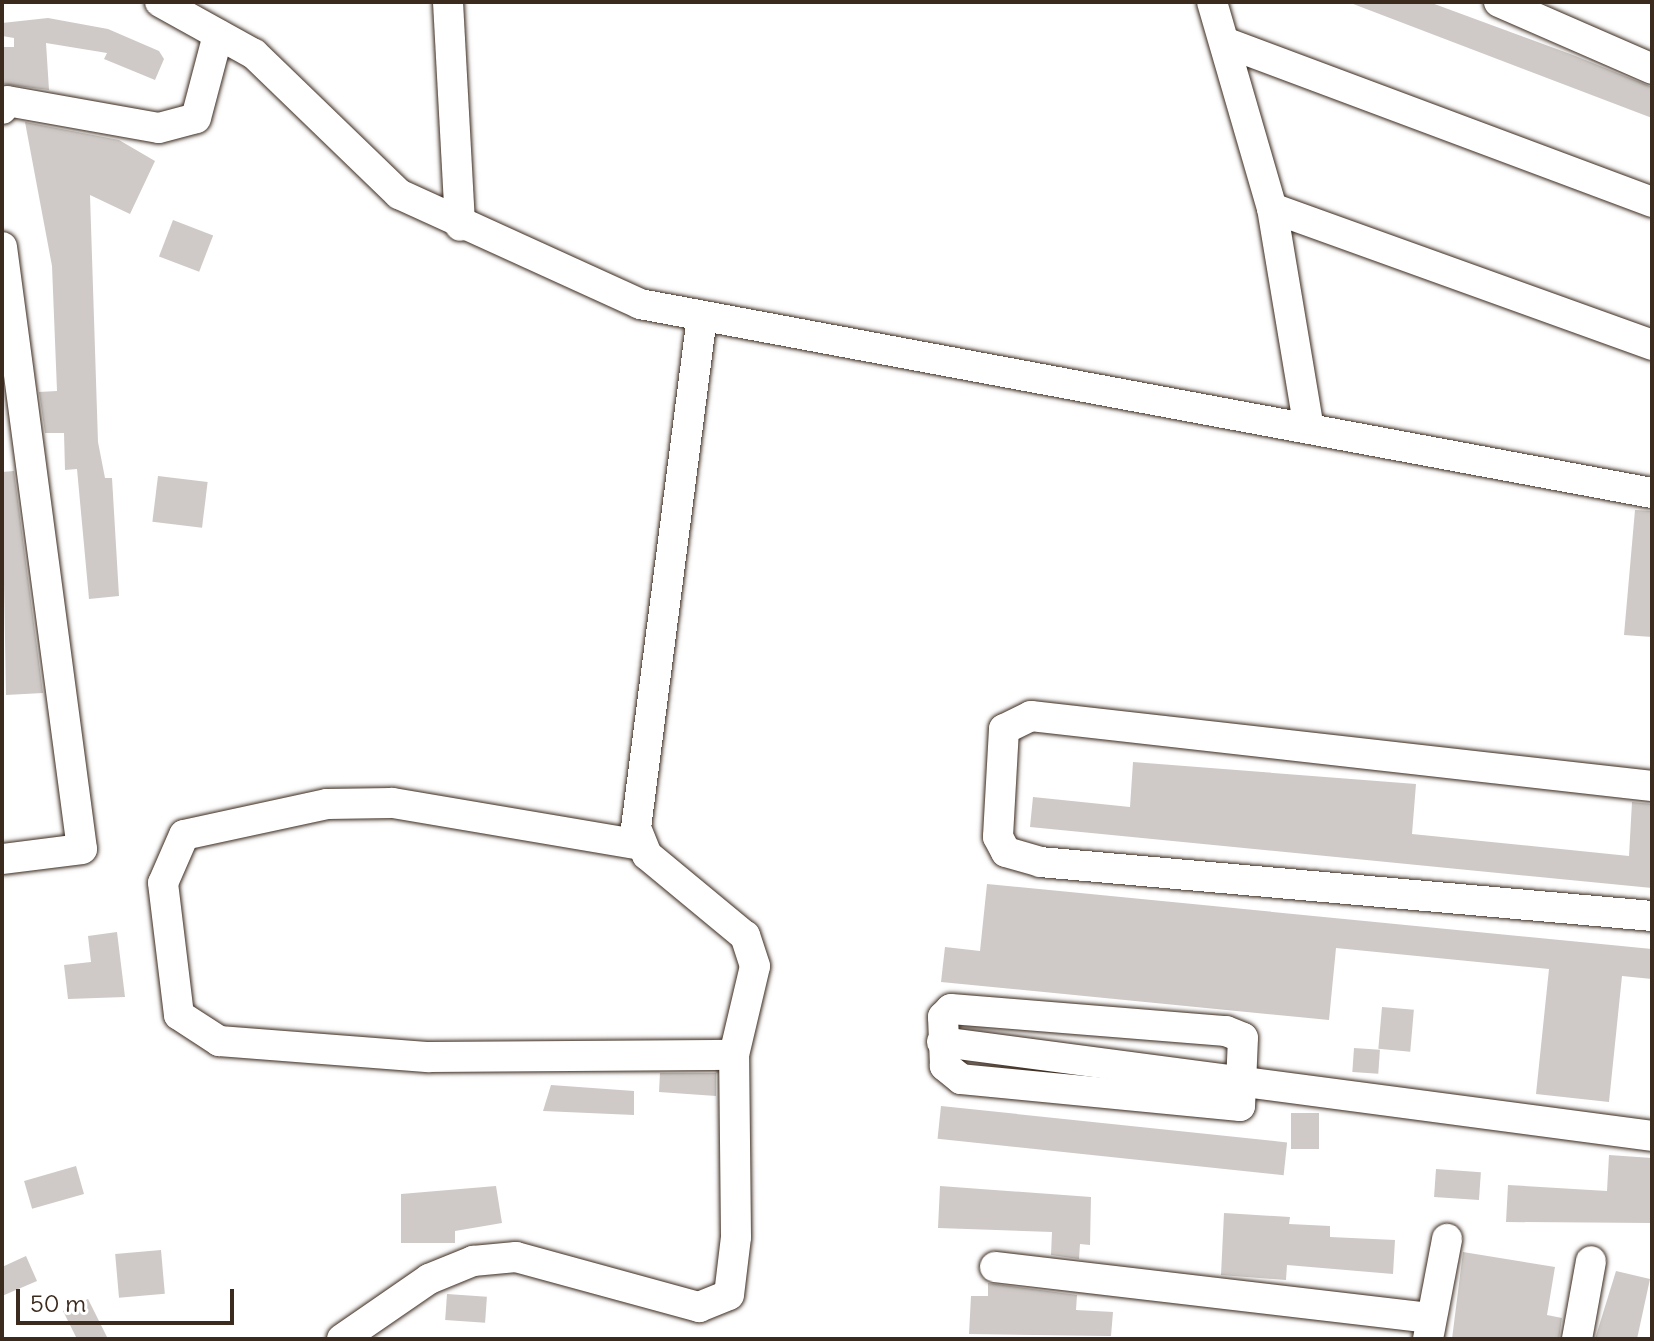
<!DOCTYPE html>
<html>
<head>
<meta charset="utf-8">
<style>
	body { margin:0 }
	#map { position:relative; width:1654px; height:1341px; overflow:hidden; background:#fff; font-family:Delius,sans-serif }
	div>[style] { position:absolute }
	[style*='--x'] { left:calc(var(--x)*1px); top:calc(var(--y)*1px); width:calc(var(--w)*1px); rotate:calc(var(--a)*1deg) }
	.building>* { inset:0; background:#cfcac7; transform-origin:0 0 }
	.roads { filter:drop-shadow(0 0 2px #3b2a1e) drop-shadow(0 0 2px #3b2a1e) }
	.minor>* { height:30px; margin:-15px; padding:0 15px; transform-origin:15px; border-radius:15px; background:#fff }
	span { translate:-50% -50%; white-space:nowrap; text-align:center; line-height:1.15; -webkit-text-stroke:6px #fff; paint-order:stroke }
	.frame { position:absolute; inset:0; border:4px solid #3b2a1e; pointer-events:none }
	.scale { position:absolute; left:16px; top:1289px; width:218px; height:36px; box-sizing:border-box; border:4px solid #3b2a1e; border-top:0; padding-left:10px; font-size:24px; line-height:28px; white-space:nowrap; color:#3b2a1e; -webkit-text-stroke:6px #fff; paint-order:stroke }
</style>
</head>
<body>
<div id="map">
	<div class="building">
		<i style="clip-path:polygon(1348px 2px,1429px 2px,1573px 55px,1652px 87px,1652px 118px)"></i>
		<i style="clip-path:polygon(48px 18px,108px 29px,159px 51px,164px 59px,155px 80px,104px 59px,107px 53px,46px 43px,49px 90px,2px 84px,2px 47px,14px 47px,14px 38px,2px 36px,2px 23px)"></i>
		<i style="clip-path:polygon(25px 122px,119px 140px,155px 161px,130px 214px,90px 195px,98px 442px,105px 478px,112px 478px,119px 596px,89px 599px,77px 469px,65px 470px,64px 433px,45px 433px,39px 392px,57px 391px,52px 266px)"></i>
		<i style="left:173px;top:220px;width:43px;height:39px;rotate:21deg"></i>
		<i style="clip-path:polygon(14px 471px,43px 693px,6px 695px,2px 472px)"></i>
		<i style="left:158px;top:476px;width:50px;height:46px;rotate:7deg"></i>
		<i style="clip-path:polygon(1635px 510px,1652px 511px,1652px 637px,1624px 635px)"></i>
		<i style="clip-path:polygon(1133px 762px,1416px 784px,1412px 834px,1629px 856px,1632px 802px,1652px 804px,1652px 888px,1030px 827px,1033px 797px,1130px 807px)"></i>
		<i style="clip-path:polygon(987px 884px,1652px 949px,1652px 979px,1622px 976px,1609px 1102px,1536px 1094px,1549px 969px,1336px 948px,1329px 1020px,941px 982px,945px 947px,980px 951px)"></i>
		<i style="clip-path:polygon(117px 932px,125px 997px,68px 999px,64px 965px,91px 962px,88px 936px)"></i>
		<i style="left:1382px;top:1007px;width:32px;height:42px;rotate:5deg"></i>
		<i style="left:1354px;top:1048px;width:26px;height:24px;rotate:4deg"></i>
		<i style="clip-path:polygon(660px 1073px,716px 1073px,716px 1096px,659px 1092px)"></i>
		<i style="clip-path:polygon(551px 1085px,634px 1091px,634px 1115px,543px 1111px)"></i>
		<i style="left:941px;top:1106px;width:348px;height:33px;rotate:6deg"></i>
		<i style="left:1291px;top:1113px;width:28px;height:36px"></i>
		<i style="clip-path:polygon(1609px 1155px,1652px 1158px,1652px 1223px,1506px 1222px,1508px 1185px,1607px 1191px)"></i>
		<i style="left:76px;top:1166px;width:29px;height:54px;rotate:74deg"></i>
		<i style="left:1436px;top:1169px;width:45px;height:28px;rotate:4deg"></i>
		<i style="clip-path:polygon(496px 1186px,502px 1223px,455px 1231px,455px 1243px,401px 1243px,401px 1194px)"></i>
		<i style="clip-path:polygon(940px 1186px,1091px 1197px,1090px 1245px,1080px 1244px,1079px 1259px,1051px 1255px,1052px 1232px,938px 1228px)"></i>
		<i style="clip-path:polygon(1224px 1213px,1290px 1217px,1289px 1224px,1330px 1226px,1330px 1237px,1395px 1240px,1393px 1274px,1287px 1265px,1286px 1280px,1221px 1275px)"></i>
		<i style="left:161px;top:1250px;width:44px;height:46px;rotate:85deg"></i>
		<i style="clip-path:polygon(1463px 1252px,1555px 1267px,1547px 1315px,1562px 1318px,1559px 1339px,1452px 1339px)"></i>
		<i style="clip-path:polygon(26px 1256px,37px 1281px,2px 1296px,2px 1267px)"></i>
		<i style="clip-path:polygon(1616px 1271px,1650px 1279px,1637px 1339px,1595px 1339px)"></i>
		<i style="clip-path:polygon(988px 1283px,1077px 1295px,1076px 1310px,1113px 1312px,1111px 1336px,969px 1334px,971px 1296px,988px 1296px)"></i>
		<i style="left:447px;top:1294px;width:40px;height:26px;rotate:4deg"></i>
		<i style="clip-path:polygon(88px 1299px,108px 1339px,77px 1339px,63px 1311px)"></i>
	</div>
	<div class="roads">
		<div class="minor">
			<i style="--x:160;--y:2;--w:107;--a:29"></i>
			<i style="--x:254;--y:54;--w:202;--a:44"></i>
			<i style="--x:399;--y:194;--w:265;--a:24.5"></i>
			<i style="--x:640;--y:304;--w:1029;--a:10.58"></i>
			<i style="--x:448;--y:2;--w:224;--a:86.9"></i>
			<i style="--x:1212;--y:2;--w:215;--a:73.8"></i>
			<i style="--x:1272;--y:208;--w:223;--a:80.5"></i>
			<i style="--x:1499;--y:2;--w:167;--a:23.6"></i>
			<i style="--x:1227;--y:43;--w:454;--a:20.5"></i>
			<i style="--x:2;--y:109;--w:9;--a:-58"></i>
			<i style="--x:7;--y:101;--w:154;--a:10.1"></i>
			<i style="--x:159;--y:128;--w:38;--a:-15"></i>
			<i style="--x:196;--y:118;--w:86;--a:-75.2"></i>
			<i style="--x:1272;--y:208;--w:404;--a:19.8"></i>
			<i style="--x:2;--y:247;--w:607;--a:82.43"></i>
			<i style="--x:82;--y:849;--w:81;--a:172.9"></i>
			<i style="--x:1652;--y:786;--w:625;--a:-173.57"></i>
			<i style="--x:1031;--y:716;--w:30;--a:154"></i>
			<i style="--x:1004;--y:729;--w:108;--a:93.2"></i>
			<i style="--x:998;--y:837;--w:17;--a:62"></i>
			<i style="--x:1006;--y:852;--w:35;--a:16"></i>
			<i style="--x:1040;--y:862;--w:614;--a:5.04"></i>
			<i style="--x:641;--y:845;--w:253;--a:-170.4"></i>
			<i style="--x:392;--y:803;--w:65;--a:179.1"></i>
			<i style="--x:327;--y:804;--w:146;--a:167.8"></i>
			<i style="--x:184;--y:835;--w:52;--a:113.6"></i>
			<i style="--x:163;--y:883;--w:133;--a:83.1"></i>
			<i style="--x:179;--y:1015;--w:48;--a:33"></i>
			<i style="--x:219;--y:1041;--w:211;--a:4.4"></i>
			<i style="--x:429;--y:1057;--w:305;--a:-0.4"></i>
			<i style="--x:951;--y:1009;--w:276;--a:4.6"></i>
			<i style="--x:1226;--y:1031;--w:18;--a:22"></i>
			<i style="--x:1243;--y:1038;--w:68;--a:92.5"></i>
			<i style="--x:1240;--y:1106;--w:280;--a:-174.5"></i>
			<i style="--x:961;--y:1079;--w:21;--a:-141"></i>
			<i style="--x:945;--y:1066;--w:49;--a:-92.3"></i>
			<i style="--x:943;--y:1017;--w:11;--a:-45"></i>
			<i style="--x:942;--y:1042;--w:716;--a:7.54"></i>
			<i style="--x:995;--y:1267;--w:439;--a:6.7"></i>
			<i style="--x:342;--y:1339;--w:106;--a:-34.6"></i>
			<i style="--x:429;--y:1279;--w:48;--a:-22.2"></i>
			<i style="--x:473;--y:1261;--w:43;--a:-5.3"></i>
			<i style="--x:516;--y:1257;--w:190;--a:15.3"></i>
			<i style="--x:699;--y:1307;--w:32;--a:-22"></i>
			<i style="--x:729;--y:1295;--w:58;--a:-83.1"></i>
			<i style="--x:736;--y:1237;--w:182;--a:-90.6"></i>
			<i style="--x:734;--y:1055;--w:91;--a:-76.7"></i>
			<i style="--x:755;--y:966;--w:32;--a:-108"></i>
			<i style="--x:745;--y:936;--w:127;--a:-140.4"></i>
			<i style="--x:647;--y:855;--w:29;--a:-112"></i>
			<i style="--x:636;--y:828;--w:516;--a:-82.65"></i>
			<i style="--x:1428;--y:1339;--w:102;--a:-79.2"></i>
			<i style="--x:1577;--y:1339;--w:79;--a:-79.8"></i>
		</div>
	</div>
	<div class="frame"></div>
	<div class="scale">50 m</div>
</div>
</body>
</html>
